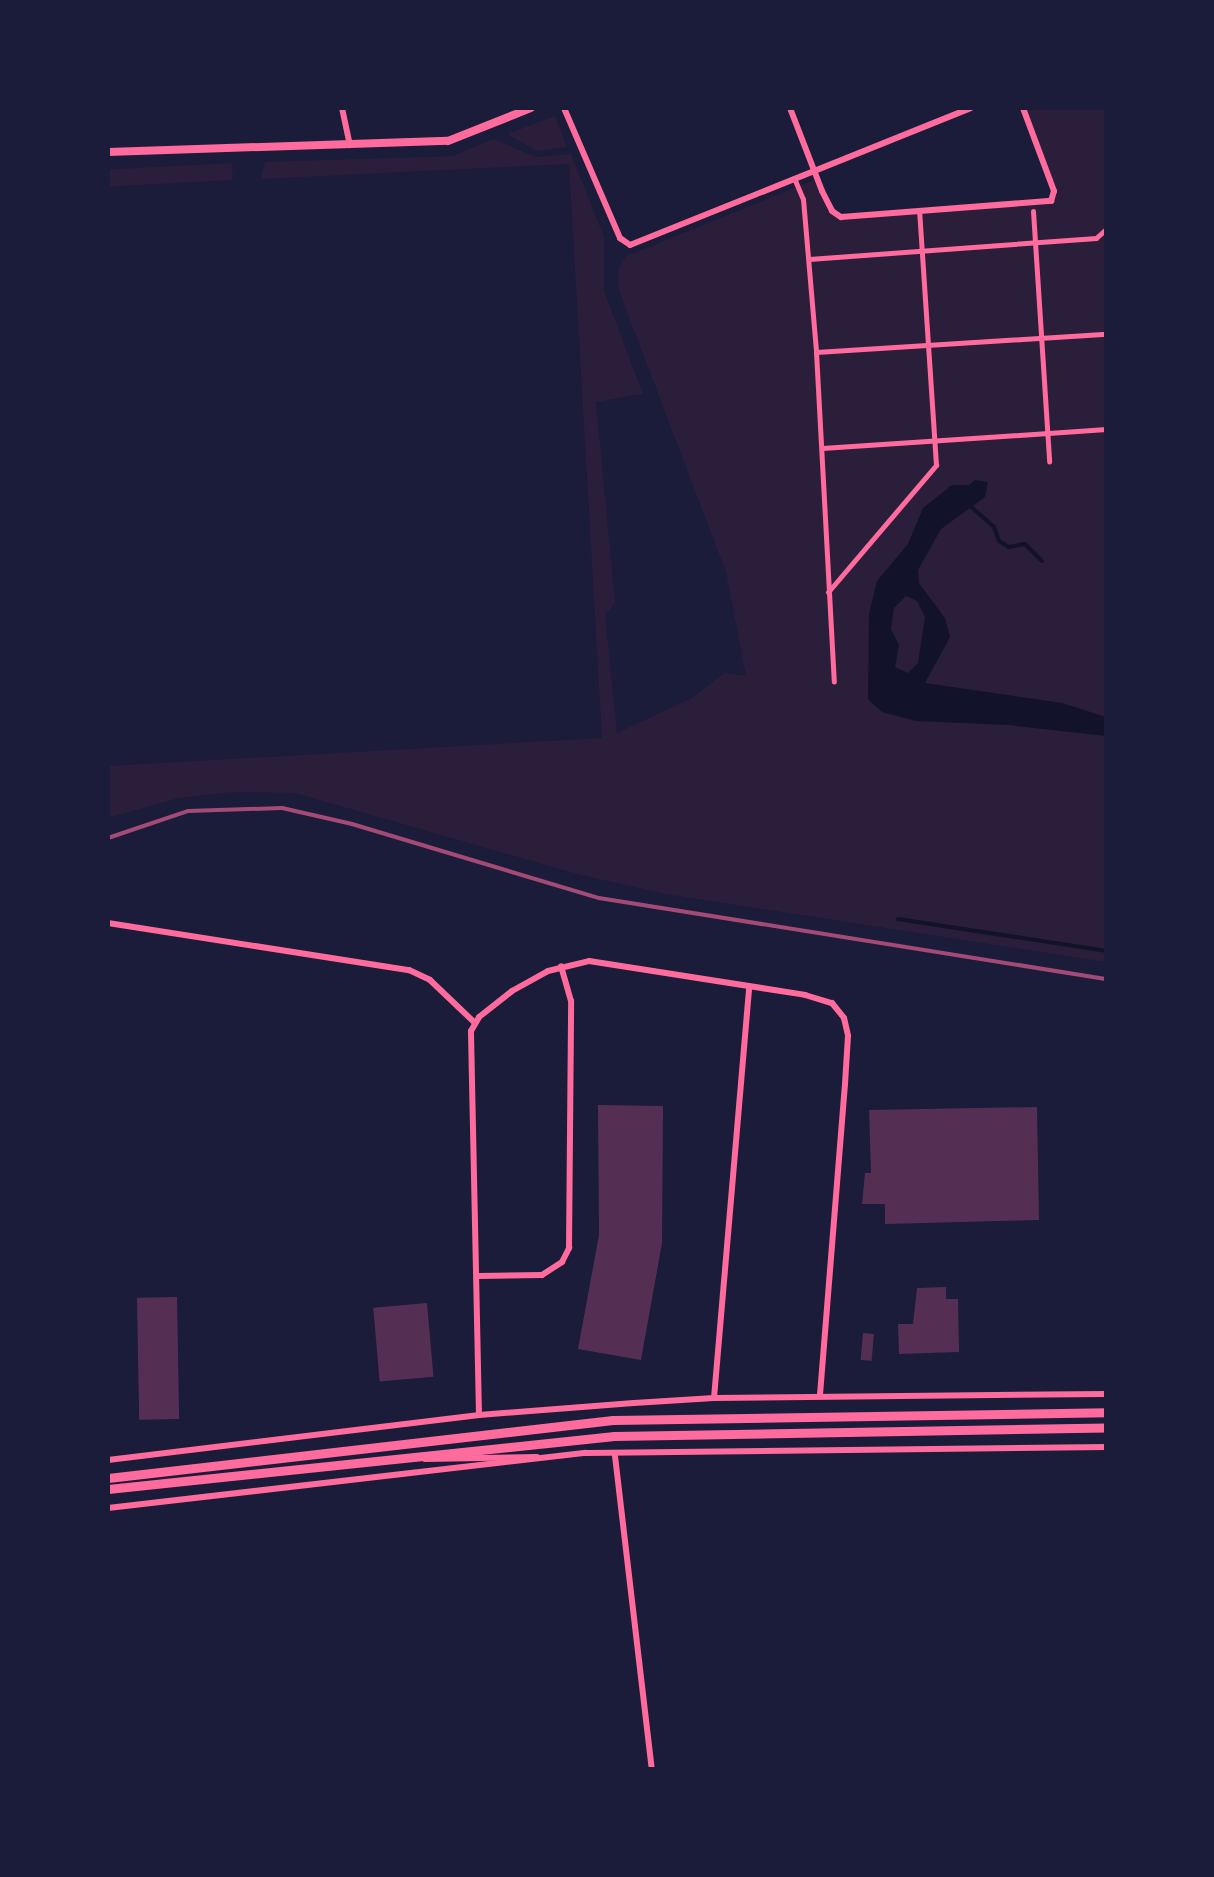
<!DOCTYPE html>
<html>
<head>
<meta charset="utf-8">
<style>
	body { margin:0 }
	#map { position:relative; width:1214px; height:1877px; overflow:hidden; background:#1b1b3a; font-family:Overpass,sans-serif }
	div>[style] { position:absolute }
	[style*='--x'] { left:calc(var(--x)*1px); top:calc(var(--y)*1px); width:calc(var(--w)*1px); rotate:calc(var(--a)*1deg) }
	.green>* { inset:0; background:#2a1e3b; transform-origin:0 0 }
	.water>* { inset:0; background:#12122b }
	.stream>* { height:4px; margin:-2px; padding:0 2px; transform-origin:2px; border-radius:2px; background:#12122b }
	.building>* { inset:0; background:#542f53; transform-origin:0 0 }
	.pedestrian>* { height:5px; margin:-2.5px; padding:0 2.5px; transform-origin:2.5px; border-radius:2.5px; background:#ff6b9d }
	.minor>* { height:6px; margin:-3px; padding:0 3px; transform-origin:3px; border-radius:3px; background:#ff6b9d }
	.tertiary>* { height:8px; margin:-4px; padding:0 4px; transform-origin:4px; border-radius:4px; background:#ff6b9d }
	.secondary>* { height:9px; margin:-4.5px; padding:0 4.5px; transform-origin:4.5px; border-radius:4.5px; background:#ff6b9d }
	.rail>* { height:4px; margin:-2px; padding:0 2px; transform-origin:2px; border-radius:2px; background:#a44b75 }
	span { translate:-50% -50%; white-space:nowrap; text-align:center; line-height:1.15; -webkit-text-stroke:10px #1b1b3a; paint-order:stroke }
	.frame { position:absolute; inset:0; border:110px solid #1b1b3a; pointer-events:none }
</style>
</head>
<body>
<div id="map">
	<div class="green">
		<i style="clip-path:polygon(1023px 108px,1106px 108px,1106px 962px,666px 894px,581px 875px,295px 793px,233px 792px,179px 798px,108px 818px,108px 766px,602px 738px,569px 164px,261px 179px,265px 162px,453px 156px,493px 139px,536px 157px,571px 154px,604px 237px,604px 291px,643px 394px,596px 402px,615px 603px,605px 615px,617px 733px,692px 698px,724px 673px,746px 676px,726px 572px,619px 291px,618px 269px,627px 256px,816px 179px,832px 211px,842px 217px,1039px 204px,1054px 196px)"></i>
		<i style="clip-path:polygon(555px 116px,567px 147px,537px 151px,507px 134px)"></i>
		<i style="left:232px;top:163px;width:17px;height:124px;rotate:87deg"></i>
	</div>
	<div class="water">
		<i style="clip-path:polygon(evenodd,975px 480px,988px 482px,985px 497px,941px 529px,918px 570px,919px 583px,945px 618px,950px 637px,925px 683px,1062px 703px,1106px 717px,1106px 736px,1008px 725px,916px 721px,882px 712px,868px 699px,869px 614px,877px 581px,908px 544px,923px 508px,952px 485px,969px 485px,975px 480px,906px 596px,917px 601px,925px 617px,918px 663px,908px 673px,895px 667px,899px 645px,891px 629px,894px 608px,906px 596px)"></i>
	</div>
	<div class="stream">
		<i style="--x:969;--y:505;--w:33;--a:41"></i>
		<i style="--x:994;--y:527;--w:15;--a:70"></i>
		<i style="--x:999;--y:541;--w:12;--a:31"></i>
		<i style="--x:1009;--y:547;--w:16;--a:-11"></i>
		<i style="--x:1025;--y:544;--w:24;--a:45"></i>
		<i style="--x:898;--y:919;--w:210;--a:8.7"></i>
	</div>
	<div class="building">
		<i style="clip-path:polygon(598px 1105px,663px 1106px,662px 1243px,641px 1360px,578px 1349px,599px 1235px)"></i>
		<i style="clip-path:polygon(1037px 1107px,1039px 1220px,885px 1224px,885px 1204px,862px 1204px,865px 1173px,871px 1173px,869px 1110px)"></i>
		<i style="clip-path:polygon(946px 1287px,946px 1299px,958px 1299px,959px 1352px,899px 1354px,898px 1324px,913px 1324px,917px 1288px)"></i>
		<i style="left:177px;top:1297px;width:122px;height:40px;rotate:89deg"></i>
		<i style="left:427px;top:1303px;width:74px;height:54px;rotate:85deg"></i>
		<i style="left:863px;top:1333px;width:11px;height:27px;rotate:5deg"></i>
	</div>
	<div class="pedestrian">
		<i style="--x:794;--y:178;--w:23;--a:67"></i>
		<i style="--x:803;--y:199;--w:154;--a:85.1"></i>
		<i style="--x:816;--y:352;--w:330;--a:86.9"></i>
		<i style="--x:1033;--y:211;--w:251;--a:86.3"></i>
		<i style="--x:809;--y:259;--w:288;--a:-4.2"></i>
		<i style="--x:1096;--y:238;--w:13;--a:-42"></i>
		<i style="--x:816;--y:352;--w:291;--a:-3.6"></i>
		<i style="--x:822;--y:448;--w:285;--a:-3.8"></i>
		<i style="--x:828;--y:592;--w:167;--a:-49.6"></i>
		<i style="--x:936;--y:465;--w:255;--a:-93.8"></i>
	</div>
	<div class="minor">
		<i style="--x:342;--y:108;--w:38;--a:78"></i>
		<i style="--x:564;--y:108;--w:142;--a:66.7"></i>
		<i style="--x:620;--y:238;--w:12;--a:35"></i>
		<i style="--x:630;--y:245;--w:367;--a:-21.9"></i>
		<i style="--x:790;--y:108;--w:89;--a:68.9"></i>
		<i style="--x:822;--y:191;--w:22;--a:63"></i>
		<i style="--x:832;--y:211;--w:11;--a:34"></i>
		<i style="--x:841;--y:217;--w:211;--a:-4.4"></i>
		<i style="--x:1051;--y:201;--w:10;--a:-73"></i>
		<i style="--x:1054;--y:191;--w:89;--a:-110.5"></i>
		<i style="--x:108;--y:923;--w:305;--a:8.9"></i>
		<i style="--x:409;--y:970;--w:23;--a:25"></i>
		<i style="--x:430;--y:980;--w:62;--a:43.7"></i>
		<i style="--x:478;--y:1276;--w:64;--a:-0.9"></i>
		<i style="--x:542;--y:1275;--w:24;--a:-33"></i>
		<i style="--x:562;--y:1262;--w:16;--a:-63"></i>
		<i style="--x:569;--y:1248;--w:247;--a:-89.5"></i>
		<i style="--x:571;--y:1001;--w:36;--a:-106"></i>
		<i style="--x:714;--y:1398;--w:412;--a:-85.1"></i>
		<i style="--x:479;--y:1415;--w:384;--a:-91.2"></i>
		<i style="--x:471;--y:1031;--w:16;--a:-60"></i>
		<i style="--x:479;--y:1017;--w:42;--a:-38.2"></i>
		<i style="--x:512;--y:991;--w:41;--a:-29.1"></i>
		<i style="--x:548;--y:971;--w:42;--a:-13.7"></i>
		<i style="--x:589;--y:961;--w:219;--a:8.9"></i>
		<i style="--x:805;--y:995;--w:28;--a:17"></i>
		<i style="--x:832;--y:1003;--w:19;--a:51"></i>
		<i style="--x:844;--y:1018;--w:18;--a:77"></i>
		<i style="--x:848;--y:1036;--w:48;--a:93.6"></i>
		<i style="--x:845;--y:1084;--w:313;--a:94.6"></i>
		<i style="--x:615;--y:1456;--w:316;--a:83.3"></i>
		<i style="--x:425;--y:1459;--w:112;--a:-1"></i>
		<i style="--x:108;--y:1460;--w:374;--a:-6.9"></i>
		<i style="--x:479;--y:1415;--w:155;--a:-4.4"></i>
		<i style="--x:634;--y:1403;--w:80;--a:-3.6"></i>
		<i style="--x:714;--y:1398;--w:392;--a:-0.6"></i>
		<i style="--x:108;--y:1508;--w:481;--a:-6.6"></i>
		<i style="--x:586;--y:1453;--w:520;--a:-0.66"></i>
	</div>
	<div class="tertiary">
		<i style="--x:108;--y:152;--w:340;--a:-1.9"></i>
		<i style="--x:448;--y:141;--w:89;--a:-21.7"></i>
	</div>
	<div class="secondary">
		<i style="--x:108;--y:1478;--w:508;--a:-6.55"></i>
		<i style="--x:613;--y:1420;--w:493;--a:-0.9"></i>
		<i style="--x:108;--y:1489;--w:509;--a:-5.98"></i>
		<i style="--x:614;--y:1436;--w:492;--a:-1"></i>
	</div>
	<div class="rail">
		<i style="--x:108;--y:838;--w:84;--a:-18.6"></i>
		<i style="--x:188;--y:811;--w:94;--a:-1.8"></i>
		<i style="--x:282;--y:808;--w:72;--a:12.9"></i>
		<i style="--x:352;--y:824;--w:258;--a:16.7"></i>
		<i style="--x:599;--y:898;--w:513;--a:9.08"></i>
	</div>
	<div class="frame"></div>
</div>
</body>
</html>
